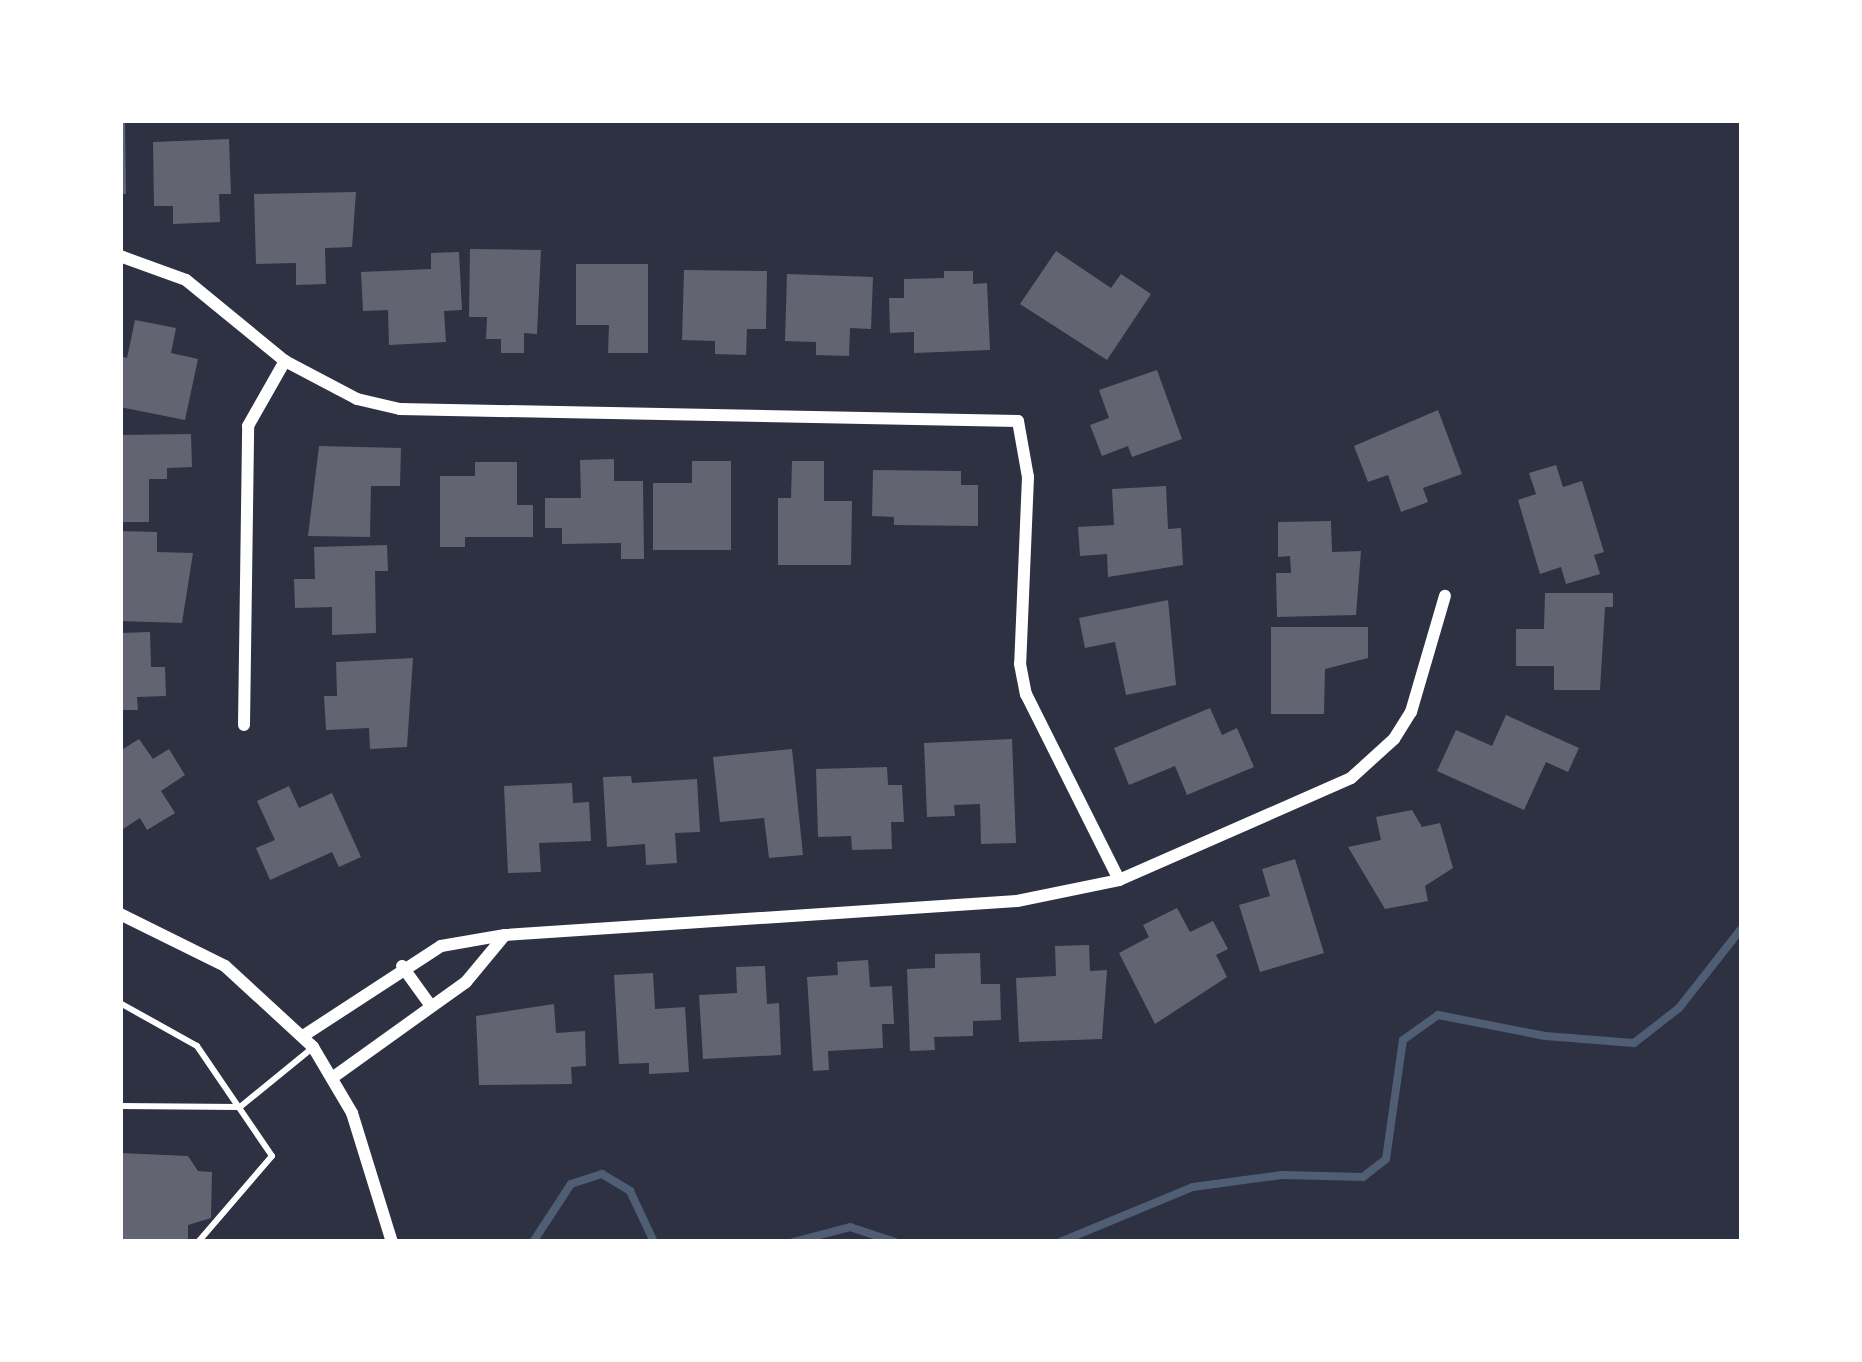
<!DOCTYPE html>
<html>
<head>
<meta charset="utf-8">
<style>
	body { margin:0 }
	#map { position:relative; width:1862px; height:1362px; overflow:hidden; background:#2d3142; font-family:Ubuntu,sans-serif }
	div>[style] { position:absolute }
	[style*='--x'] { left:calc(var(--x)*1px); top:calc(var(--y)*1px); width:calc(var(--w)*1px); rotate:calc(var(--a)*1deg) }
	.stream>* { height:8px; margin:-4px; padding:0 4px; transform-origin:4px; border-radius:4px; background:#4f5d75 }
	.building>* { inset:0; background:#626471 }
	.service>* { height:6px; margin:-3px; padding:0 3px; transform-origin:3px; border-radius:3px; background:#fff }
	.minor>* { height:12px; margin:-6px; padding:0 6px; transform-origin:6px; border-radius:6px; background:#fff }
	span { translate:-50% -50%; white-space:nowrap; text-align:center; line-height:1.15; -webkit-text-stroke:9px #fff; paint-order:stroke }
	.frame { position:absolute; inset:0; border:123px solid #fff; pointer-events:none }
</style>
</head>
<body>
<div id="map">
	<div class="stream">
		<i style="--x:533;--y:1242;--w:69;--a:-56.8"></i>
		<i style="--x:571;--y:1184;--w:33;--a:-18"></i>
		<i style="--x:602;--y:1174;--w:33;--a:31"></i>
		<i style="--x:630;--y:1191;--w:56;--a:64.8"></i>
		<i style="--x:793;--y:1242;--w:59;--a:-14.7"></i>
		<i style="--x:850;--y:1227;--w:47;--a:18.4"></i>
		<i style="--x:1060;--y:1242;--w:144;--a:-22.5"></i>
		<i style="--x:1193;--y:1187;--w:90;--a:-7.7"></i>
		<i style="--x:1282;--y:1175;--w:81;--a:1.4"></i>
		<i style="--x:1363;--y:1177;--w:29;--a:-38"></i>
		<i style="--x:1386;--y:1159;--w:120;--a:-81.9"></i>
		<i style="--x:1403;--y:1040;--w:43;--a:-35.5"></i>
		<i style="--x:1438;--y:1015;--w:109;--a:11.1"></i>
		<i style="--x:1545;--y:1036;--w:89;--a:4.5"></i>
		<i style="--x:1634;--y:1043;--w:57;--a:-37.9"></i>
		<i style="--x:1679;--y:1008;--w:102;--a:-51.8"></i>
	</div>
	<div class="building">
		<i style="clip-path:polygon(120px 120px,125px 120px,126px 194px,120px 194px)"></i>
		<i style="clip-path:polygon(229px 139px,231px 194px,219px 194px,220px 222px,173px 224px,173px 206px,154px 206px,153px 142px)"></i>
		<i style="clip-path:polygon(356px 192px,352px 247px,325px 248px,326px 284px,296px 285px,296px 263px,256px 264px,254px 194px)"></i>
		<i style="clip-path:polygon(470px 249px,541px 250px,537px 334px,524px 333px,524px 353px,501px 353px,501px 339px,486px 339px,487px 317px,469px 317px)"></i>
		<i style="clip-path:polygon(1056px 251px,1111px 288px,1121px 274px,1151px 294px,1107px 360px,1020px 304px)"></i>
		<i style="clip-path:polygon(459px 252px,462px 310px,444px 311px,446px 342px,389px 345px,388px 310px,363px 311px,361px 272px,431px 269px,431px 253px)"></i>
		<i style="clip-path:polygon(576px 264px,648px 264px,648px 353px,608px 353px,609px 325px,576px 325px)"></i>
		<i style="clip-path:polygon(684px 270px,767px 271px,766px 329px,747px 329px,746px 355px,715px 354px,715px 341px,682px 340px)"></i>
		<i style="clip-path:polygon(944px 271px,973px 271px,973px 284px,987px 283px,990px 350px,914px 353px,914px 332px,890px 333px,889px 298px,904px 298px,904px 279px,944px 278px)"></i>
		<i style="clip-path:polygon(787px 274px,873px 277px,871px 329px,850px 328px,849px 356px,816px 355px,816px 342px,785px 341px)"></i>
		<i style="clip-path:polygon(135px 320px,176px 328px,171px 353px,198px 359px,185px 420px,120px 407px,120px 356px,127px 358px)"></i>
		<i style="clip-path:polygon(1157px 370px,1182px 439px,1132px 457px,1128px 446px,1102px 456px,1090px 425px,1109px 418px,1099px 390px)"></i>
		<i style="clip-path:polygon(1438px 410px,1462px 474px,1423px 488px,1428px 502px,1401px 512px,1388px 475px,1368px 482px,1354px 446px)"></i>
		<i style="clip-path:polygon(191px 434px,192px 467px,167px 468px,167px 479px,149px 479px,149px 522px,120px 522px,120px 435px)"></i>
		<i style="clip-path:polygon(319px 446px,401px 448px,400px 486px,371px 486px,370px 537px,308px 536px)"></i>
		<i style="clip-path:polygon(614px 459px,614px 481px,643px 481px,644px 559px,621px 559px,621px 543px,562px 544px,562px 528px,545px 528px,545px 498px,581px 498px,580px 460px)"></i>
		<i style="clip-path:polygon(692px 461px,731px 461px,731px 550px,653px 550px,653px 483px,692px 483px)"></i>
		<i style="clip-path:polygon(792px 461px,824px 461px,824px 501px,852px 501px,851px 565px,778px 565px,778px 498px,791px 498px)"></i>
		<i style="clip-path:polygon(475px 462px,517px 462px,517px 505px,533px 505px,533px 537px,465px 537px,465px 547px,440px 547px,440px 476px,475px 476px)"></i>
		<i style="clip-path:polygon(1556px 465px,1563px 487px,1582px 481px,1604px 552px,1594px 555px,1600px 574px,1566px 584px,1561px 567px,1540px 574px,1518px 500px,1536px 494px,1529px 473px)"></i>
		<i style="clip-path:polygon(873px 470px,961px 471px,961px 485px,978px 485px,978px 526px,894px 525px,894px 517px,872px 516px)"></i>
		<i style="clip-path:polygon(1166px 486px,1168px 529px,1181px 528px,1183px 565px,1108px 577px,1107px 554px,1080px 556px,1078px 527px,1114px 525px,1112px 489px)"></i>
		<i style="clip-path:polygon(1331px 521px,1332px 552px,1361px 551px,1356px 615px,1277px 617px,1276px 573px,1291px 573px,1290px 556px,1278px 557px,1278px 522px)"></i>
		<i style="clip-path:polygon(120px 531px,157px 532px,157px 552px,193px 553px,182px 623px,120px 621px)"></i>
		<i style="clip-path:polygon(387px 545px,388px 571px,375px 571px,376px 633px,332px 635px,332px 607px,295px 608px,294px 579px,315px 579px,314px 547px)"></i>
		<i style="clip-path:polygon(1545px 593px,1613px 593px,1613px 607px,1605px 607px,1600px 690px,1554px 690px,1554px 666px,1516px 666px,1516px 629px,1544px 629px)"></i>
		<i style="clip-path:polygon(1168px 600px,1176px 685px,1126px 695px,1115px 642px,1085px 648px,1079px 618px)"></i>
		<i style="clip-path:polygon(1271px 627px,1368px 627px,1368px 658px,1325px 669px,1324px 714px,1271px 714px)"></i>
		<i style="clip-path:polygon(150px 632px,151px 667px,165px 667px,166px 696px,137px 697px,138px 710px,120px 710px,120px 633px)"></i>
		<i style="clip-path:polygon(413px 658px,407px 747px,370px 749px,369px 728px,326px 730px,324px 696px,337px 696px,336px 662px)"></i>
		<i style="clip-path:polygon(1210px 708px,1222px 735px,1237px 728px,1254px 767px,1187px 795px,1175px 766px,1129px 785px,1114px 748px)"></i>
		<i style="clip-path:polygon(1506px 715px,1579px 748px,1568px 772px,1546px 762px,1524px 810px,1437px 771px,1456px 730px,1492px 746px)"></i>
		<i style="clip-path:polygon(139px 739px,153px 759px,169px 749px,185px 775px,161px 791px,175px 813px,147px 830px,140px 818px,120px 831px,120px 751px)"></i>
		<i style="clip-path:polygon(1012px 739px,1016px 843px,981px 844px,980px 804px,954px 805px,955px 816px,927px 817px,924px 743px)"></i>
		<i style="clip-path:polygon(792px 749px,803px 855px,769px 858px,764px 818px,720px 822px,713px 757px)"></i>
		<i style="clip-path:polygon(887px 767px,888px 785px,902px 785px,904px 822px,891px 822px,892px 849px,852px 850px,851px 836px,818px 837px,816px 769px)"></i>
		<i style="clip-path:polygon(631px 776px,632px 783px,697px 779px,700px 832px,675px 833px,677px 863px,646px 865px,645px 844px,607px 847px,603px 777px)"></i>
		<i style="clip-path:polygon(572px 783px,573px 803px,589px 802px,591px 841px,539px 843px,541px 872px,508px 873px,504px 786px)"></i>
		<i style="clip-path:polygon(289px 786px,299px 808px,332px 793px,361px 857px,339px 867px,332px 852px,270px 880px,256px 848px,275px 840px,257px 801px)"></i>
		<i style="clip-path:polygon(1412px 810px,1422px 827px,1440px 823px,1453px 868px,1425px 886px,1428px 901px,1385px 909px,1348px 847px,1381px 840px,1376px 817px)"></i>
		<i style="clip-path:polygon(1295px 859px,1324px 953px,1260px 972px,1239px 905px,1270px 896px,1262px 869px)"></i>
		<i style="clip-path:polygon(1177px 908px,1190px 932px,1213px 921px,1228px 949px,1216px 955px,1227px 977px,1155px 1024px,1119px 953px,1149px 937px,1143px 925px)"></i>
		<i style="clip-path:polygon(1089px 945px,1090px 971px,1107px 970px,1102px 1039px,1019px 1042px,1016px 978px,1056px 976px,1055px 946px)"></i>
		<i style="clip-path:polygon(980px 953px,981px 984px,1000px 984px,1001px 1020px,973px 1021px,973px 1036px,934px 1037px,935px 1050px,910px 1051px,907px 969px,935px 968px,935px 954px)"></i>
		<i style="clip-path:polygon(868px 960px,870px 987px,892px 986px,894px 1024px,882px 1024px,883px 1048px,828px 1051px,829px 1070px,813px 1071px,807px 977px,838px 975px,837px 962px)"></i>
		<i style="clip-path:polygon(765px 966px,767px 1004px,779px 1003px,781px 1055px,703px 1059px,699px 995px,737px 993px,736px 967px)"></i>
		<i style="clip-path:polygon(653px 973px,655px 1009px,685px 1007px,689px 1072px,649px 1074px,649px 1063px,619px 1064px,614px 975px)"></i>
		<i style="clip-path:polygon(554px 1004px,556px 1033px,585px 1031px,586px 1066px,571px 1067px,572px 1084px,479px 1085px,476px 1016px)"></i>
		<i style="clip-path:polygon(120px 1153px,188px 1156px,198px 1171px,212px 1172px,211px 1218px,188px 1225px,188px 1242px,120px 1242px)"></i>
	</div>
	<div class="service">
		<i style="--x:120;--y:1003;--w:88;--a:29.2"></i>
		<i style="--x:197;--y:1046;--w:133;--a:55.7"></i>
		<i style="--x:272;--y:1156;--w:113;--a:130.7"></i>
		<i style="--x:120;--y:1106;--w:120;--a:0.5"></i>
		<i style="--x:240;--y:1107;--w:90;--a:-39.2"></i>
	</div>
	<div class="minor">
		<i style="--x:120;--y:256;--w:70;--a:20"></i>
		<i style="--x:186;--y:280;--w:128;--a:39.3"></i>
		<i style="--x:285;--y:361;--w:81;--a:27.8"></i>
		<i style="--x:357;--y:399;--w:44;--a:13.1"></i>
		<i style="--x:400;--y:409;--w:618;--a:1.11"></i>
		<i style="--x:1018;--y:421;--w:57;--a:79.9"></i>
		<i style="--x:1028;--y:477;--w:187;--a:92.4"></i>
		<i style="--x:1020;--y:664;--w:31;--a:79"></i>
		<i style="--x:1026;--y:694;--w:208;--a:63.4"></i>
		<i style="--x:244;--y:725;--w:299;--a:-89.2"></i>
		<i style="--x:248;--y:426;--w:75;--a:-60.4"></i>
		<i style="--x:120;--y:914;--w:117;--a:26.3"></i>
		<i style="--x:225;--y:966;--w:120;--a:42.6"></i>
		<i style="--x:313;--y:1047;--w:77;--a:59.4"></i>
		<i style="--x:352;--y:1113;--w:135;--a:72.8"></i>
		<i style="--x:505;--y:935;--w:513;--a:-3.8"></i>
		<i style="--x:1017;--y:901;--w:104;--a:-11.6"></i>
		<i style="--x:1119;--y:880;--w:253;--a:-23.7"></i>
		<i style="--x:1351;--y:778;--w:58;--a:-42.2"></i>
		<i style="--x:1394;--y:739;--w:32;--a:-58"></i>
		<i style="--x:1411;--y:712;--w:121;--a:-73.7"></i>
		<i style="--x:402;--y:966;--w:49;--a:54.1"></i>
		<i style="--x:303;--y:1036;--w:165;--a:-33.1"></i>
		<i style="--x:441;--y:946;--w:65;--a:-9.8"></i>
		<i style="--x:505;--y:935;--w:61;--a:129.7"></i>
		<i style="--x:466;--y:982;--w:165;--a:144.4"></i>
	</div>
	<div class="frame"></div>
</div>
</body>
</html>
